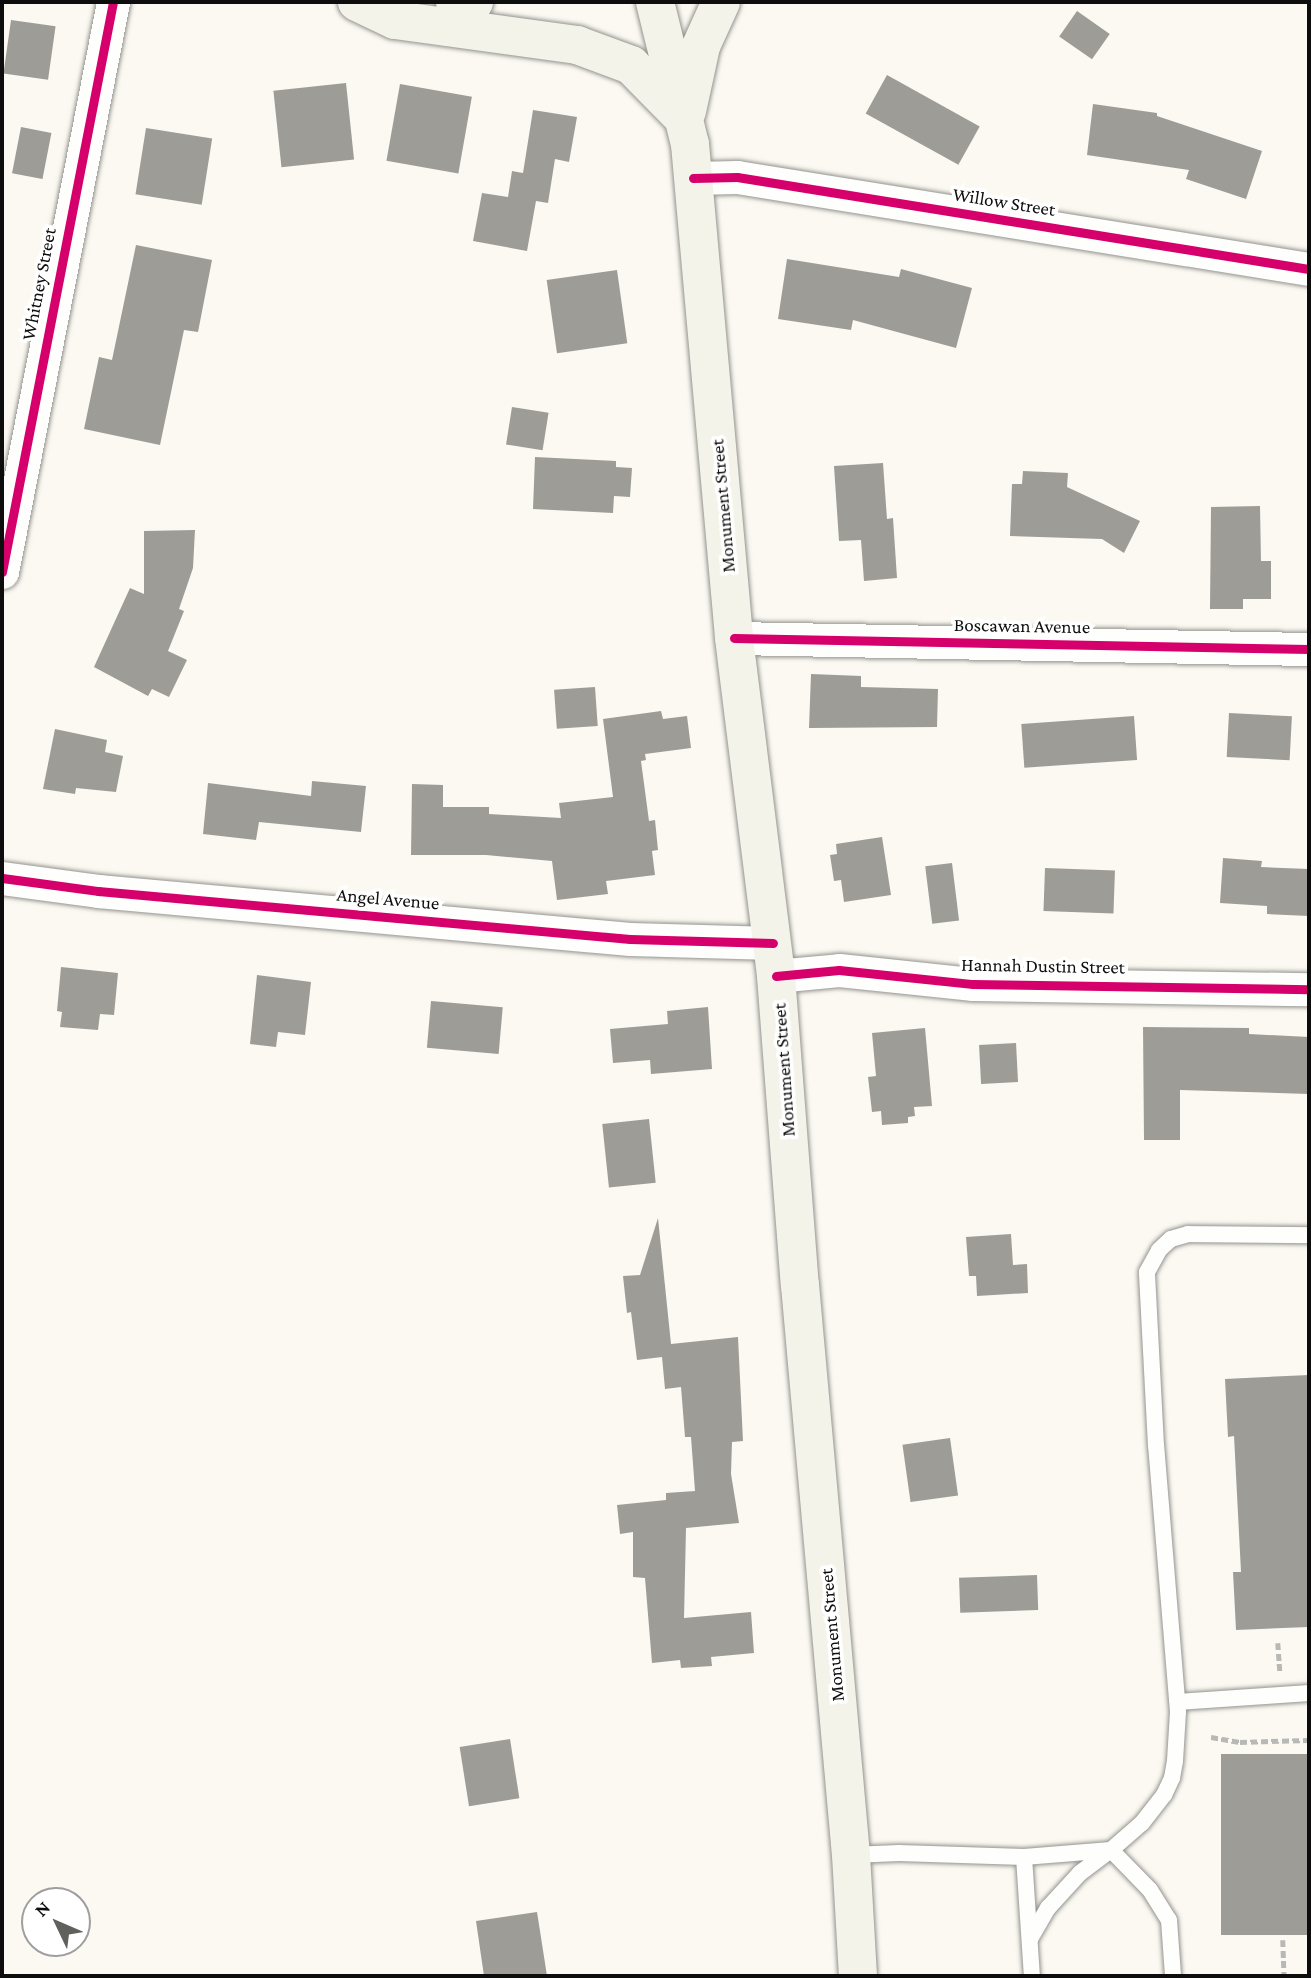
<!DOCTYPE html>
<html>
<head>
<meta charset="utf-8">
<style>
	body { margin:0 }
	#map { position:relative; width:1311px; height:1978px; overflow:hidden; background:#fbf9f1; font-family:"Crimson Pro",serif }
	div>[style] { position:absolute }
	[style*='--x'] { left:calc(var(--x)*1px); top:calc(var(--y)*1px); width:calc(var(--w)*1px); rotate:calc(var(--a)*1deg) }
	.building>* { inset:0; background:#9e9c97; transform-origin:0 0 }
	.path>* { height:4.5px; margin-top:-2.25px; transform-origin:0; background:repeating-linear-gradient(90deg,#b8b8b6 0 7px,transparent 0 10.5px) }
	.roads { filter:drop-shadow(0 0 2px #949390) drop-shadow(0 0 2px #949390) }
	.service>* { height:16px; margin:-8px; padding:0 8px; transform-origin:8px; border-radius:8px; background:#fefefd }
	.minor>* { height:33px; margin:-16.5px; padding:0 16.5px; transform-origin:16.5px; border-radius:16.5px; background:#fefefd }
	.secondary>* { height:38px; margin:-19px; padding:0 19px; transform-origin:19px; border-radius:19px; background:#f4f3e9 }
	.cycleway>* { height:9px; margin:-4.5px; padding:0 4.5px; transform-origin:4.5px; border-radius:4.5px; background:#d6006c }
	span { translate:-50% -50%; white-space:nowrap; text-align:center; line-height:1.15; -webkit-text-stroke:7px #fff; paint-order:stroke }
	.street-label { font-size:19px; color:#0d0d0d }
	.frame { position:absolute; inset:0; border:4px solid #0d0d0d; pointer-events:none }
	.north { position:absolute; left:21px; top:1887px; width:70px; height:70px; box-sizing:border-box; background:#fff; border:2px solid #9e9e9e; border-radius:50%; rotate:314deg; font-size:19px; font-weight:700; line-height:28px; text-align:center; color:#0d0d0d }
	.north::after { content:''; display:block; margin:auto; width:24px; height:32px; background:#60605d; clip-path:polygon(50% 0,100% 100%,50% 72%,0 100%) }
</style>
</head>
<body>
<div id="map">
	<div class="building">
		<i style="left:1077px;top:11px;width:40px;height:31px;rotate:35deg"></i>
		<i style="left:11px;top:20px;width:45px;height:54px;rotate:8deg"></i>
		<i style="left:887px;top:75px;width:106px;height:44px;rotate:29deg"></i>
		<i style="left:346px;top:83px;width:77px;height:73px;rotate:84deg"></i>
		<i style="left:400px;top:84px;width:73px;height:78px;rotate:10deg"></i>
		<i style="clip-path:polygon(1093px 104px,1157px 113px,1157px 116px,1262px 151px,1246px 199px,1186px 179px,1189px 170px,1087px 155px)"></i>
		<i style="clip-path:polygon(533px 110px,577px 117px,569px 162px,555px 159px,548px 203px,536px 201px,527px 251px,473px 241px,482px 193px,508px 197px,512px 171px,523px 173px)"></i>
		<i style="left:21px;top:127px;width:31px;height:47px;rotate:11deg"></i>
		<i style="left:146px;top:128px;width:67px;height:67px;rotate:9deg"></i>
		<i style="clip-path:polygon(136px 245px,212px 260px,198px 332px,184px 330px,160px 445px,84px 429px,99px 357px,112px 360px)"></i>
		<i style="clip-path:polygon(787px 259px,899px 277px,901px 269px,972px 288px,956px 348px,853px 320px,851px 330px,778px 319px)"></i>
		<i style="left:617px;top:270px;width:74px;height:71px;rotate:82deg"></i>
		<i style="left:512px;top:407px;width:37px;height:38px;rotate:9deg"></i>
		<i style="clip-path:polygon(535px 457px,616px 461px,616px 467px,632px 468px,630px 497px,614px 496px,613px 513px,533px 509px)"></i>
		<i style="clip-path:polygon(883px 463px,887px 519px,893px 518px,897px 578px,864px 581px,861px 540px,839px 541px,834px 466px)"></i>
		<i style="clip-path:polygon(1023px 471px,1068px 473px,1067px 487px,1140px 521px,1124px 553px,1102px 539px,1010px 536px,1012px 484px,1022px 484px)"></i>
		<i style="clip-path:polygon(1260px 506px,1261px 561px,1271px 561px,1271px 599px,1243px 599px,1243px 609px,1210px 609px,1211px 507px)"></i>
		<i style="clip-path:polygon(195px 530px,193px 568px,179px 609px,184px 611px,168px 651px,187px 660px,169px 697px,152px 689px,148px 696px,94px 667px,130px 588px,144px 594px,144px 531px)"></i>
		<i style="clip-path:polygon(811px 674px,861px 676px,861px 687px,938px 689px,937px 727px,809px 728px)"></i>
		<i style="left:595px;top:687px;width:39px;height:41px;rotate:86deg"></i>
		<i style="clip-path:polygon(661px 711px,663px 719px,687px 716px,691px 748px,645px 754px,646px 760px,641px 761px,649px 821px,655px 820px,658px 850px,652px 851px,655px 875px,606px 881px,608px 894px,557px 900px,552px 861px,486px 855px,411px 855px,412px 784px,443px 785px,443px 807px,489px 807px,489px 814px,561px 818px,559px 803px,613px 797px,603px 719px)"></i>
		<i style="left:1229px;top:713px;width:63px;height:44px;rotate:3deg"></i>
		<i style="left:1134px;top:716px;width:44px;height:113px;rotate:86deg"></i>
		<i style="clip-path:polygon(55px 729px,107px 740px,105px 752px,123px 756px,116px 792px,76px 788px,75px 794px,43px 789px)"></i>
		<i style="clip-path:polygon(312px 781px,366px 786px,361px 832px,259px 822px,256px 840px,203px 834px,208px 783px,311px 796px)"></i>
		<i style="clip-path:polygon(882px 837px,891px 895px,844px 902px,841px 880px,834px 881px,830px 855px,837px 854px,836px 844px)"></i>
		<i style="clip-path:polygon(1223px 858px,1262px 861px,1261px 867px,1309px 869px,1309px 916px,1267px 914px,1267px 906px,1220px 903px)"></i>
		<i style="left:952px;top:863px;width:58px;height:27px;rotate:83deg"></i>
		<i style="left:1045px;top:868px;width:70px;height:43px;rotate:2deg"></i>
		<i style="clip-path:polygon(61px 967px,118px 973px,114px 1015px,100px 1014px,98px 1030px,60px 1027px,62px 1012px,57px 1011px)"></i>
		<i style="clip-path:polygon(257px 975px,311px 982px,305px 1035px,278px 1032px,276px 1047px,250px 1044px)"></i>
		<i style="left:431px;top:1001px;width:72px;height:47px;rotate:5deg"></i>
		<i style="clip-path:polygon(708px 1007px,712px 1069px,651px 1074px,650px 1060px,613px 1063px,610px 1029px,668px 1024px,667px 1011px)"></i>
		<i style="clip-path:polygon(1143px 1027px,1249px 1028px,1249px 1034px,1309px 1037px,1309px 1094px,1180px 1090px,1180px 1140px,1144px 1140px)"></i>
		<i style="clip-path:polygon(925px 1028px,932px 1106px,914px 1107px,915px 1116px,908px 1117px,908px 1123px,882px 1125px,881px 1111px,872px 1112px,868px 1077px,876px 1076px,872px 1033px)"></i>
		<i style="left:1016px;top:1043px;width:39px;height:37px;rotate:87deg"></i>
		<i style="left:649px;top:1119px;width:64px;height:47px;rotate:84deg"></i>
		<i style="clip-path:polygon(658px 1218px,671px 1344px,738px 1337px,743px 1441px,732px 1442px,731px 1474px,739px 1523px,686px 1528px,684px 1618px,751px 1612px,754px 1653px,711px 1657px,712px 1666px,681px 1668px,680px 1660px,652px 1663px,645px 1578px,633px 1577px,633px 1532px,620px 1534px,617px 1505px,666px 1500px,666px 1493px,695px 1491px,691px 1437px,685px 1437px,681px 1387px,665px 1389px,662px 1357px,637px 1360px,631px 1312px,627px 1313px,623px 1276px,640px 1275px)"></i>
		<i style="clip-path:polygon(1011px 1234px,1013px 1265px,1027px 1264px,1028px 1293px,977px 1296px,976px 1276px,969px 1276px,966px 1237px)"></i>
		<i style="clip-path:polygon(1309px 1375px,1309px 1627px,1236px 1630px,1233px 1572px,1241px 1572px,1234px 1436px,1228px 1437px,1225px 1379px)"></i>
		<i style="left:950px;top:1438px;width:58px;height:48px;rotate:82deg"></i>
		<i style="left:1037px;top:1575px;width:35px;height:78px;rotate:88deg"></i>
		<i style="left:510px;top:1739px;width:60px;height:51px;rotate:81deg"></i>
		<i style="left:1309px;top:1754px;width:181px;height:88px;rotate:90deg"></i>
		<i style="clip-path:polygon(537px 1912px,547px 1976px,484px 1976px,476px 1921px)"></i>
	</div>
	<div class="path">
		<i style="--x:1278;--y:1643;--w:28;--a:86"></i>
		<i style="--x:1211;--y:1737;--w:29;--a:10"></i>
		<i style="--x:1240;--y:1742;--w:69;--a:-1.7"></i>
		<i style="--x:1283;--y:1940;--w:36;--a:88"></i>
	</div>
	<div class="roads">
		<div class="service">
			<i style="--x:1178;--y:1702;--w:131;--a:-3.9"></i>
			<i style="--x:851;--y:1855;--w:48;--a:-2.4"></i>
			<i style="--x:899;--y:1853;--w:125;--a:1.8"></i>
			<i style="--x:1024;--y:1857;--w:87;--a:-4.6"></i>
			<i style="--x:1111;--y:1850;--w:41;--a:-41.1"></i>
			<i style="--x:1142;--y:1823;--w:36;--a:-52"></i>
			<i style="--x:1164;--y:1795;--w:19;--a:-65"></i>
			<i style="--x:1172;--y:1778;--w:17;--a:-80"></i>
			<i style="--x:1175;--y:1761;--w:49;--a:-86.5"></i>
			<i style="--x:1178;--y:1712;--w:267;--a:-94.7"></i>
			<i style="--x:1156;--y:1446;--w:174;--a:-93"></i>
			<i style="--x:1147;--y:1272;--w:25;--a:-61"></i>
			<i style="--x:1159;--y:1250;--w:16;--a:-43"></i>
			<i style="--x:1171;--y:1239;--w:18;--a:-16"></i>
			<i style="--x:1188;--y:1234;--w:121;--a:0.5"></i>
			<i style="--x:1024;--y:1857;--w:119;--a:86.2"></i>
			<i style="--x:1030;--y:1939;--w:36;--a:-60"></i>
			<i style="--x:1048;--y:1908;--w:47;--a:-47.6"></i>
			<i style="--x:1080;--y:1873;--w:39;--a:-37"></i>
			<i style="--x:1111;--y:1850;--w:56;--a:45.7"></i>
			<i style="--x:1150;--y:1890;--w:36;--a:58"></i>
			<i style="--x:1169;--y:1920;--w:56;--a:85.9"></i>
		</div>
		<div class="minor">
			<i style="--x:693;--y:178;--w:44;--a:-1.3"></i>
			<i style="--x:737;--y:177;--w:579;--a:9.14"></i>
			<i style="--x:2;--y:572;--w:581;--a:-78.98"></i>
			<i style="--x:734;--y:638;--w:575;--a:1.1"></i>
			<i style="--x:2;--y:878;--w:97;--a:7.7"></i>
			<i style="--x:98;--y:891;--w:534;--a:5.16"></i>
			<i style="--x:630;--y:939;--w:143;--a:1.6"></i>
			<i style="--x:776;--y:976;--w:63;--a:-5.4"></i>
			<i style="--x:839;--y:970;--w:135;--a:6"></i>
			<i style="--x:973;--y:984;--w:336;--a:0.9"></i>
		</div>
		<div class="secondary">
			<i style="--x:357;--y:2;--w:42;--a:25.3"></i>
			<i style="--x:395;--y:20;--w:184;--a:7.8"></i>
			<i style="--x:577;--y:45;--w:58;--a:20.3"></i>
			<i style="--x:631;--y:65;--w:74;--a:45.5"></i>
			<i style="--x:455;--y:2;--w:19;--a:0"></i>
			<i style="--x:655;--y:2;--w:146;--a:76.2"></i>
			<i style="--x:690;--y:144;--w:496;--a:84.9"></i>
			<i style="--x:734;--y:638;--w:341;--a:82.9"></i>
			<i style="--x:776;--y:976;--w:310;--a:85.6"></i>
			<i style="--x:800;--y:1285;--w:572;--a:84.89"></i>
			<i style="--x:851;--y:1855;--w:121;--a:86.7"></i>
			<i style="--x:687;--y:111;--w:66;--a:-77.8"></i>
			<i style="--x:701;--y:46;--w:48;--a:-65.6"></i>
		</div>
	</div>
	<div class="cycleway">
		<i style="--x:693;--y:178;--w:44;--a:-1.3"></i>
		<i style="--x:737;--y:177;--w:579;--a:9.14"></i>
		<i style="--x:2;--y:572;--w:581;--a:-78.98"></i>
		<i style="--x:734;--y:638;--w:575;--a:1.1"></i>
		<i style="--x:2;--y:878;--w:97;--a:7.7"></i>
		<i style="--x:98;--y:891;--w:534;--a:5.16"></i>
		<i style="--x:630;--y:939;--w:143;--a:1.6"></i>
		<i style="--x:776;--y:976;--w:63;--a:-5.4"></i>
		<i style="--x:839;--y:970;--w:135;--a:6"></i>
		<i style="--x:973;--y:984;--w:336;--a:0.9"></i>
	</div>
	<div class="street-label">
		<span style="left:1004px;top:202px;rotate:9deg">Willow Street</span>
		<span style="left:39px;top:284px;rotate:-79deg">Whitney Street</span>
		<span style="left:723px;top:506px;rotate:-95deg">Monument Street</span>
		<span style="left:1022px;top:626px;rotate:1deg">Boscawan Avenue</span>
		<span style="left:388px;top:899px;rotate:5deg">Angel Avenue</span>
		<span style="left:1043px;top:966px;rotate:1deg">Hannah Dustin Street</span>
		<span style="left:784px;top:1070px;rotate:-94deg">Monument Street</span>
		<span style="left:832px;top:1635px;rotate:-95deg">Monument Street</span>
	</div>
	<div class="frame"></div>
	<div class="north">N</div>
</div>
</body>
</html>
